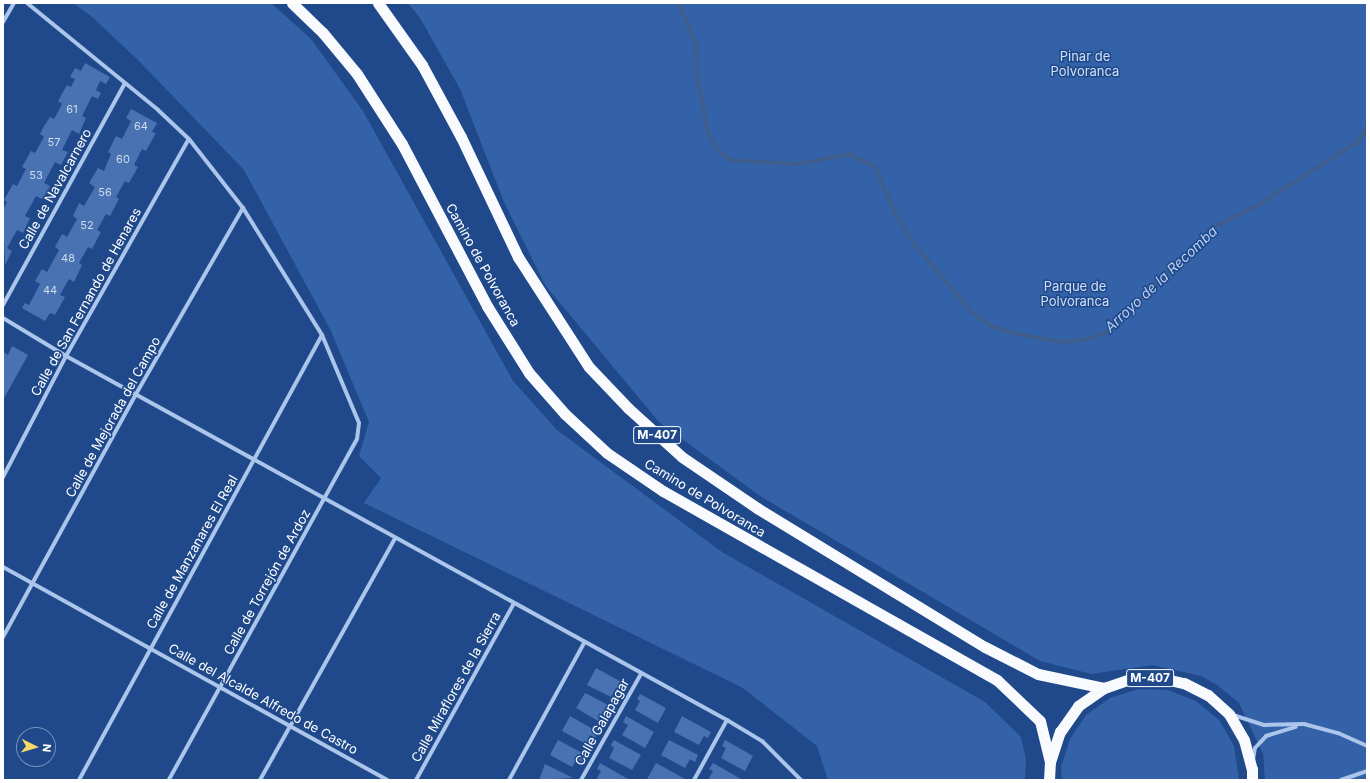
<!DOCTYPE html>
<html>
<head>
<meta charset="utf-8">
<style>
	body { margin:0 }
	#map { position:relative; width:1370px; height:783px; overflow:hidden; background:#1f498a; font-family:Inter,sans-serif }
	div>[style] { position:absolute }
	[style*='--x'] { left:calc(var(--x)*1px); top:calc(var(--y)*1px); width:calc(var(--w)*1px); rotate:calc(var(--a)*1deg) }
	.green>* { inset:0; background:#3362a8 }
	.stream>* { height:4px; margin:-2px; padding:0 2px; transform-origin:2px; border-radius:2px; background:#3f5d8d }
	.building>* { inset:0; background:#4872b2 }
	.minor>* { height:4px; margin:-2px; padding:0 2px; transform-origin:2px; border-radius:2px; background:#abc5eb }
	.trunk>* { height:11px; margin:-5.5px; padding:0 5.5px; transform-origin:5.5px; border-radius:5.5px; background:#f8fafe }
	span { translate:-50% -50%; white-space:nowrap; text-align:center; line-height:1.15; -webkit-text-stroke:3px #1f498a; paint-order:stroke }
	.number-label { font-size:11px; color:#d1dcec }
	.number-label span { -webkit-text-stroke-width:0 }
	.shield-label span { padding:1px 3px; background:#1f498a; border:1px solid; border-radius:3px; -webkit-text-stroke-width:0 }
	.shield-label { font-size:12px; color:#fff; font-weight:700 }
	.park-label { font-size:13px; color:#d0e0f8 }
	.street-label { font-size:13px; color:#fff }
	.water-label { font-size:14px; color:#b7cff3; font-style:italic }
	.frame { position:absolute; inset:0; border:4px solid #fff; pointer-events:none }
	.north { position:absolute; left:16px; top:727px; width:40px; height:40px; box-sizing:border-box; background:#1f498a; border:1px solid #7992b9; border-radius:50%; rotate:95deg; font-size:11px; font-weight:700; line-height:16px; text-align:center; color:#fff }
	.north::after { content:''; display:block; margin:auto; width:14px; height:18px; background:#f9d76b; clip-path:polygon(50% 0,100% 100%,50% 72%,0 100%) }
</style>
</head>
<body>
<div id="map">
	<div class="green">
		<i style="clip-path:polygon(73px 3px,271px 3px,311px 39px,363px 111px,513px 381px,557px 430px,722px 552px,985px 702px,1021px 737px,1026px 760px,1025px 780px,828px 780px,817px 746px,743px 688px,364px 503px,381px 478px,359px 456px,369px 422px,331px 331px,244px 170px,138px 60px,91px 16px)"></i>
		<i style="clip-path:polygon(408px 3px,1367px 3px,1367px 780px,1265px 780px,1263px 754px,1239px 703px,1217px 685px,1201px 676px,1152px 665px,1091px 674px,1040px 661px,760px 496px,659px 422px,545px 285px,504px 202px,460px 89px,420px 18px)"></i>
		<i style="clip-path:polygon(1139px 689px,1168px 690px,1196px 701px,1219px 720px,1234px 746px,1239px 780px,1062px 780px,1061px 767px,1070px 739px,1086px 715px,1110px 698px)"></i>
	</div>
	<div class="stream">
		<i style="--x:678;--y:3;--w:44;--a:65.8"></i>
		<i style="--x:696;--y:43;--w:33;--a:88"></i>
		<i style="--x:697;--y:76;--w:57;--a:78.9"></i>
		<i style="--x:708;--y:132;--w:21;--a:61"></i>
		<i style="--x:718;--y:150;--w:16;--a:38"></i>
		<i style="--x:731;--y:160;--w:47;--a:3.7"></i>
		<i style="--x:778;--y:163;--w:20;--a:3"></i>
		<i style="--x:798;--y:164;--w:53;--a:-10.9"></i>
		<i style="--x:850;--y:154;--w:28;--a:27"></i>
		<i style="--x:875;--y:167;--w:52;--a:66.4"></i>
		<i style="--x:896;--y:215;--w:36;--a:58"></i>
		<i style="--x:915;--y:245;--w:88;--a:49.6"></i>
		<i style="--x:972;--y:312;--w:21;--a:37"></i>
		<i style="--x:989;--y:325;--w:24;--a:19"></i>
		<i style="--x:1012;--y:333;--w:50;--a:10.4"></i>
		<i style="--x:1061;--y:342;--w:25;--a:-5"></i>
		<i style="--x:1086;--y:340;--w:22;--a:-21"></i>
		<i style="--x:1107;--y:332;--w:148;--a:-44.7"></i>
		<i style="--x:1212;--y:228;--w:55;--a:-27"></i>
		<i style="--x:1261;--y:203;--w:112;--a:-32.3"></i>
		<i style="--x:1356;--y:143;--w:18;--a:-52"></i>
	</div>
	<div class="building">
		<i style="clip-path:polygon(85px 63px,110px 77px,106px 84px,100px 81px,96px 90px,101px 93px,98px 99px,92px 96px,82px 116px,86px 118px,79px 134px,72px 130px,62px 150px,68px 152px,61px 165px,55px 162px,44px 183px,50px 186px,47px 192px,42px 199px,36px 196px,25px 216px,30px 218px,23px 233px,17px 230px,7px 248px,12px 251px,5px 265px,3px 210px,7px 202px,4px 200px,13px 184px,17px 186px,26px 169px,22px 167px,31px 151px,35px 153px,44px 137px,40px 134px,44px 126px,50px 117px,54px 119px,62px 104px,58px 101px,67px 85px,71px 87px,75px 79px,70px 77px,75px 68px,81px 71px)"></i>
		<i style="clip-path:polygon(131px 109px,157px 123px,152px 132px,156px 133px,146px 151px,142px 149px,134px 165px,138px 167px,129px 183px,125px 181px,116px 197px,119px 199px,110px 216px,106px 214px,97px 230px,101px 232px,92px 249px,88px 247px,79px 263px,82px 265px,74px 282px,69px 279px,60px 295px,65px 297px,55px 315px,50px 313px,45px 321px,22px 308px,25px 303px,29px 305px,40px 284px,35px 281px,42px 269px,47px 272px,59px 250px,55px 247px,62px 234px,67px 237px,77px 219px,73px 216px,79px 203px,84px 206px,95px 187px,89px 183px,98px 168px,104px 171px,111px 154px,108px 152px,116px 136px,122px 139px,131px 121px,126px 118px)"></i>
		<i style="clip-path:polygon(12px 346px,28px 355px,3px 400px,3px 352px,8px 355px)"></i>
		<i style="clip-path:polygon(596px 668px,625px 684px,621px 691px,616px 688px,611px 697px,587px 685px)"></i>
		<i style="clip-path:polygon(585px 693px,612px 707px,608px 714px,603px 711px,598px 721px,576px 708px)"></i>
		<i style="clip-path:polygon(640px 694px,666px 708px,658px 723px,635px 710px,640px 701px,637px 699px)"></i>
		<i style="clip-path:polygon(570px 716px,598px 732px,595px 738px,590px 735px,586px 744px,562px 731px)"></i>
		<i style="clip-path:polygon(626px 716px,654px 732px,645px 748px,622px 735px,628px 725px,623px 722px)"></i>
		<i style="clip-path:polygon(682px 716px,711px 732px,708px 738px,704px 736px,699px 745px,674px 732px)"></i>
		<i style="clip-path:polygon(558px 740px,586px 755px,582px 762px,577px 759px,572px 767px,550px 755px)"></i>
		<i style="clip-path:polygon(614px 740px,641px 755px,632px 770px,609px 758px,614px 748px,611px 745px)"></i>
		<i style="clip-path:polygon(669px 740px,698px 755px,695px 762px,690px 759px,685px 768px,661px 755px)"></i>
		<i style="clip-path:polygon(725px 740px,753px 756px,745px 771px,721px 758px,726px 748px,722px 746px)"></i>
		<i style="clip-path:polygon(600px 763px,628px 779px,627px 780px,596px 780px,601px 771px,597px 769px)"></i>
		<i style="clip-path:polygon(656px 763px,687px 780px,649px 780px,647px 779px)"></i>
		<i style="clip-path:polygon(713px 763px,741px 779px,741px 780px,708px 780px,713px 771px,709px 769px)"></i>
		<i style="clip-path:polygon(545px 764px,573px 778px,539px 780px)"></i>
	</div>
	<div class="minor">
		<i style="--x:27;--y:3;--w:169;--a:39.2"></i>
		<i style="--x:158;--y:110;--w:42;--a:43.1"></i>
		<i style="--x:189;--y:139;--w:88;--a:52"></i>
		<i style="--x:243;--y:208;--w:150;--a:58.1"></i>
		<i style="--x:322;--y:335;--w:95;--a:67.2"></i>
		<i style="--x:359;--y:423;--w:16;--a:97"></i>
		<i style="--x:357;--y:439;--w:389;--a:118.9"></i>
		<i style="--x:3;--y:22;--w:22;--a:-60"></i>
		<i style="--x:3;--y:305;--w:253;--a:-61.2"></i>
		<i style="--x:3;--y:318;--w:74;--a:31.1"></i>
		<i style="--x:66;--y:356;--w:755;--a:28.84"></i>
		<i style="--x:727;--y:720;--w:41;--a:31"></i>
		<i style="--x:762;--y:741;--w:55;--a:45"></i>
		<i style="--x:3;--y:477;--w:136;--a:-62.5"></i>
		<i style="--x:66;--y:356;--w:249;--a:-60.5"></i>
		<i style="--x:3;--y:567;--w:440;--a:29"></i>
		<i style="--x:3;--y:637;--w:277;--a:-61.3"></i>
		<i style="--x:136;--y:394;--w:215;--a:-60.1"></i>
		<i style="--x:1233;--y:715;--w:33;--a:18"></i>
		<i style="--x:1264;--y:725;--w:40;--a:-1.4"></i>
		<i style="--x:1304;--y:724;--w:35;--a:15"></i>
		<i style="--x:1338;--y:733;--w:32;--a:24"></i>
		<i style="--x:1253;--y:760;--w:12;--a:-81"></i>
		<i style="--x:1255;--y:748;--w:16;--a:-47"></i>
		<i style="--x:1266;--y:736;--w:31;--a:-17"></i>
		<i style="--x:79;--y:780;--w:507;--a:-61.36"></i>
		<i style="--x:260;--y:780;--w:277;--a:-60.8"></i>
		<i style="--x:416;--y:780;--w:202;--a:-61"></i>
		<i style="--x:509;--y:780;--w:156;--a:-61.3"></i>
		<i style="--x:581;--y:780;--w:122;--a:-60.5"></i>
		<i style="--x:694;--y:780;--w:68;--a:-61.2"></i>
		<i style="--x:1341;--y:780;--w:28;--a:-19"></i>
	</div>
	<div class="trunk">
		<i style="--x:292;--y:3;--w:43;--a:44.1"></i>
		<i style="--x:323;--y:33;--w:53;--a:50.3"></i>
		<i style="--x:357;--y:74;--w:83;--a:57.3"></i>
		<i style="--x:402;--y:144;--w:183;--a:62.3"></i>
		<i style="--x:487;--y:306;--w:79;--a:57.9"></i>
		<i style="--x:529;--y:373;--w:55;--a:48.7"></i>
		<i style="--x:565;--y:414;--w:57;--a:42.9"></i>
		<i style="--x:607;--y:453;--w:68;--a:34.2"></i>
		<i style="--x:663;--y:491;--w:384;--a:29.5"></i>
		<i style="--x:997;--y:680;--w:59;--a:43.6"></i>
		<i style="--x:1040;--y:721;--w:42;--a:76.3"></i>
		<i style="--x:378;--y:3;--w:76;--a:54.6"></i>
		<i style="--x:422;--y:65;--w:82;--a:61.6"></i>
		<i style="--x:461;--y:137;--w:133;--a:64.6"></i>
		<i style="--x:518;--y:257;--w:131;--a:57.2"></i>
		<i style="--x:589;--y:367;--w:57;--a:46.4"></i>
		<i style="--x:628;--y:408;--w:73;--a:42.2"></i>
		<i style="--x:682;--y:457;--w:91;--a:34.2"></i>
		<i style="--x:757;--y:508;--w:267;--a:31.4"></i>
		<i style="--x:985;--y:647;--w:59;--a:27"></i>
		<i style="--x:1038;--y:674;--w:67;--a:12"></i>
		<i style="--x:1049;--y:780;--w:18;--a:-87"></i>
		<i style="--x:1050;--y:762;--w:32;--a:-72"></i>
		<i style="--x:1060;--y:732;--w:32;--a:-55"></i>
		<i style="--x:1078;--y:706;--w:32;--a:-35"></i>
		<i style="--x:1104;--y:688;--w:28;--a:-19"></i>
		<i style="--x:1130;--y:679;--w:27;--a:-4"></i>
		<i style="--x:1157;--y:677;--w:28;--a:13"></i>
		<i style="--x:1184;--y:683;--w:27;--a:27"></i>
		<i style="--x:1208;--y:695;--w:28;--a:42"></i>
		<i style="--x:1229;--y:714;--w:30;--a:60"></i>
		<i style="--x:1244;--y:740;--w:30;--a:75"></i>
		<i style="--x:1252;--y:769;--w:11;--a:90"></i>
	</div>
	<div class="number-label">
		<span style="left:72px;top:109px">61</span>
		<span style="left:141px;top:126px">64</span>
		<span style="left:54px;top:142px">57</span>
		<span style="left:123px;top:159px">60</span>
		<span style="left:36px;top:175px">53</span>
		<span style="left:105px;top:192px">56</span>
		<span style="left:87px;top:225px">52</span>
		<span style="left:68px;top:258px">48</span>
		<span style="left:50px;top:290px">44</span>
	</div>
	<div class="shield-label">
		<span style="left:657px;top:435px">M-407</span>
		<span style="left:1150px;top:678px">M-407</span>
	</div>
	<div class="park-label">
		<span style="left:1085px;top:64px">Pinar de<br>Polvoranca</span>
		<span style="left:1075px;top:294px">Parque de<br>Polvoranca</span>
	</div>
	<div class="street-label">
		<span style="left:55px;top:189px;rotate:-61deg">Calle de Navalcarnero</span>
		<span style="left:483px;top:265px;rotate:61deg">Camino de Polvoranca</span>
		<span style="left:86px;top:302px;rotate:-61deg">Calle de San Fernando de Henares</span>
		<span style="left:113px;top:417px;rotate:-61deg">Calle de Mejorada del Campo</span>
		<span style="left:705px;top:498px;rotate:31deg">Camino de Polvoranca</span>
		<span style="left:192px;top:552px;rotate:-61deg">Calle de Manzanares El Real</span>
		<span style="left:267px;top:582px;rotate:-61deg">Calle de Torrejón de Ardoz</span>
		<span style="left:456px;top:687px;rotate:-61deg">Calle Miraflores de la Sierra</span>
		<span style="left:263px;top:699px;rotate:29deg">Calle del Alcalde Alfredo de Castro</span>
		<span style="left:602px;top:722px;rotate:-61deg">Calle Galapagar</span>
	</div>
	<div class="water-label">
		<span style="left:1161px;top:279px;rotate:-43deg">Arroyo de la Recomba</span>
	</div>
	<div class="frame"></div>
	<div class="north">N</div>
</div>
</body>
</html>
